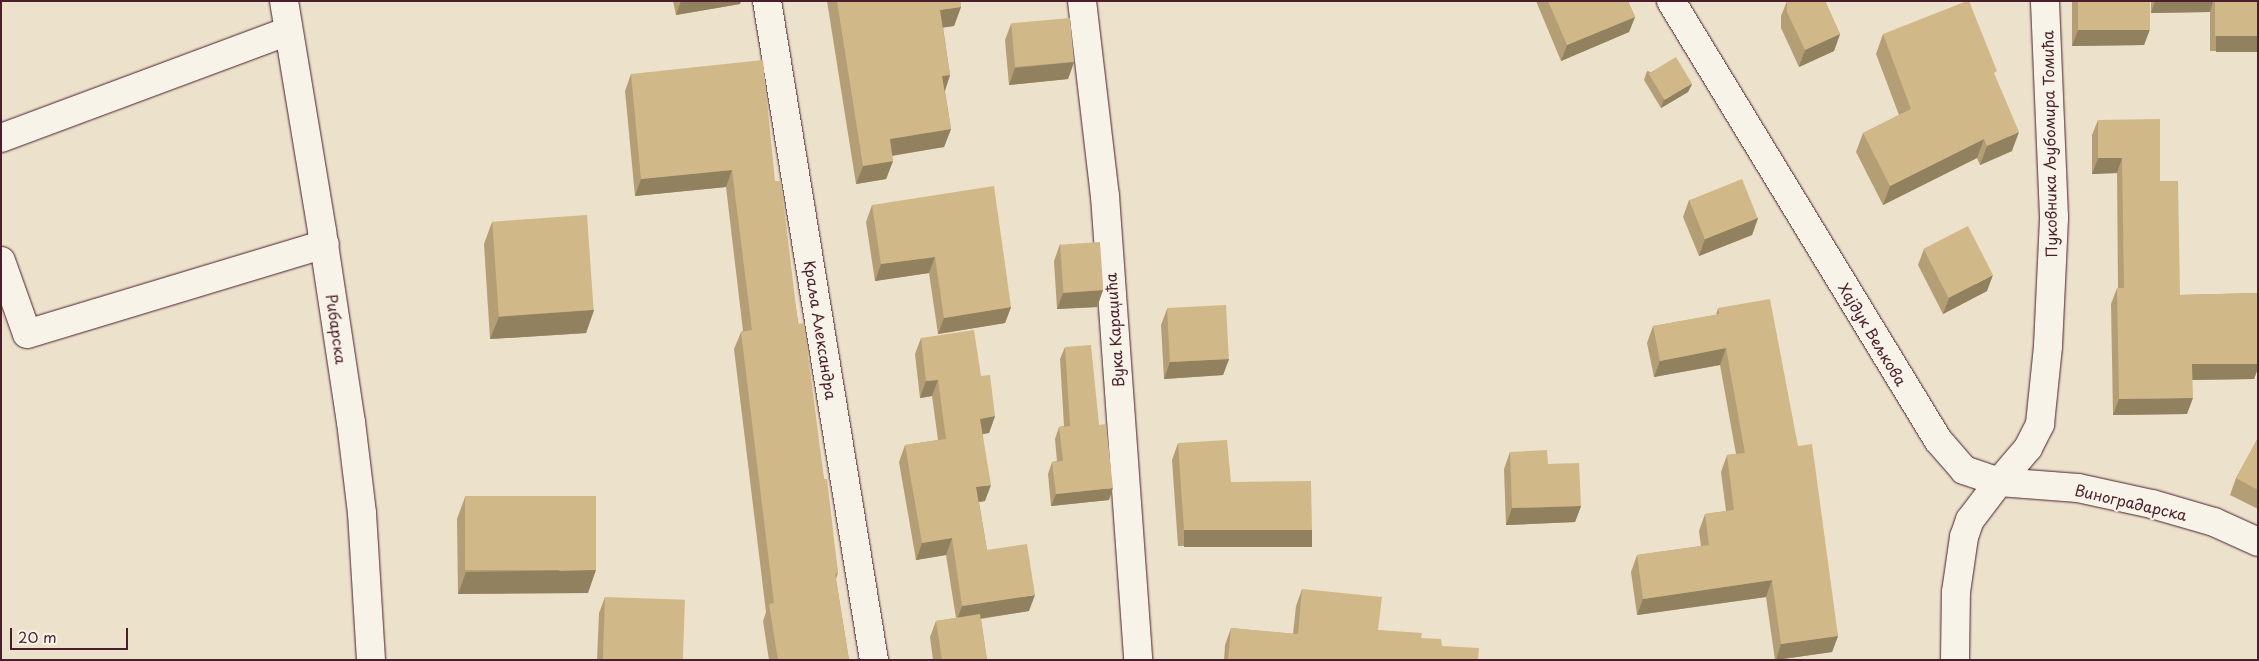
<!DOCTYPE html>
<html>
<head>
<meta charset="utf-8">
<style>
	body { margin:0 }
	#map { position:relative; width:2259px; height:661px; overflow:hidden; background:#ece1cb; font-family:"Playpen Sans",sans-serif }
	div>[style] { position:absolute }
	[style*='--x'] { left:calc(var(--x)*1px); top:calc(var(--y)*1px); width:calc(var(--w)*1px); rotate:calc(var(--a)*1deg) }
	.roads { filter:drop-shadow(0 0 1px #4a1f2b) drop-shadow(0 0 1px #4a1f2b) }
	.minor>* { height:28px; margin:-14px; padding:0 14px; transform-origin:14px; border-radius:14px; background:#f7f3e8 }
	.major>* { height:28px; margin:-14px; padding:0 14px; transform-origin:14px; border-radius:14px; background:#f7f3e8 }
	.wall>* { inset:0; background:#b49e75 }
	.shaded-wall>* { inset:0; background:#92815f; transform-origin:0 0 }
	.building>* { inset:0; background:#d1b888; transform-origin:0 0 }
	span { translate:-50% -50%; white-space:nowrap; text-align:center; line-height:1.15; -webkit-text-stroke:4.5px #f7f3e8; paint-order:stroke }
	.street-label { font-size:15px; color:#4a1f2b }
	.frame { position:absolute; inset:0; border:2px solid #4a1f2b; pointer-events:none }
	.scale { position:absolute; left:10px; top:628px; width:118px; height:22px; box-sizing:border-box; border:2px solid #4a1f2b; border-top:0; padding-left:6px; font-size:15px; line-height:18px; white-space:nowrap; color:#4a1f2b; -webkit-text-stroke:4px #f7f3e8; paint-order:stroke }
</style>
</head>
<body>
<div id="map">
	<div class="roads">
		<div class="minor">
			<i style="--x:767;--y:1;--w:668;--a:80.78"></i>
			<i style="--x:1082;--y:1;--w:196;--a:83.3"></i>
			<i style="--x:1105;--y:196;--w:465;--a:85.9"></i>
			<i style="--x:1671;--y:1;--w:514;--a:58.69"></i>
			<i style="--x:1938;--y:440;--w:40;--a:49"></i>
			<i style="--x:1964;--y:470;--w:37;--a:19"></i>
			<i style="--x:1999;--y:482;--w:79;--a:4.3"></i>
			<i style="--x:2078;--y:488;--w:76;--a:12.2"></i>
			<i style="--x:2152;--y:504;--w:65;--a:16.2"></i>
			<i style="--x:2214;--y:522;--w:48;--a:24.4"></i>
			<i style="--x:1;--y:138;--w:306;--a:-20.4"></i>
			<i style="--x:1;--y:261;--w:77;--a:70.4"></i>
			<i style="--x:27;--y:334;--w:311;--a:-16.8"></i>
			<i style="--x:1955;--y:660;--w:68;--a:-89.2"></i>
			<i style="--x:1956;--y:592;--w:56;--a:-81.7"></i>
			<i style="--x:1964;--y:537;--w:18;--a:-71"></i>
			<i style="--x:1970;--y:520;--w:48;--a:-52.7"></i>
			<i style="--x:1999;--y:482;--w:45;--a:-49.5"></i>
			<i style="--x:2028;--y:448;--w:27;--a:-63"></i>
			<i style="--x:2040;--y:424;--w:78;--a:-84.1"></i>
			<i style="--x:2048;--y:346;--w:129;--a:-87.3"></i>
			<i style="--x:2054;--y:217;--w:216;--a:-92.4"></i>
		</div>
		<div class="major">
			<i style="--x:284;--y:1;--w:233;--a:80.6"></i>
			<i style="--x:322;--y:231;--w:193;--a:81.4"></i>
			<i style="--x:351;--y:422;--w:92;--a:83.1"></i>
			<i style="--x:362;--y:513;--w:147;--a:86.5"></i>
		</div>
	</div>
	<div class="wall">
		<i style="clip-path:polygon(673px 1px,741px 1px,740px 4px,676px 15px)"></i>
		<i style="clip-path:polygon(827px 1px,960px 1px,961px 7px,954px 26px,943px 27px,950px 75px,945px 91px,951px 129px,944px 147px,892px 156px,893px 161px,886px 179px,856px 184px)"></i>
		<i style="clip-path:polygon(1536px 1px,1628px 1px,1635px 17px,1629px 32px,1561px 61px)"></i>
		<i style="clip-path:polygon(1787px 1px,1825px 1px,1840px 34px,1834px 51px,1799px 67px,1781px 28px,1781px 16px)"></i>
		<i style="clip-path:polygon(2072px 1px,2150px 1px,2150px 29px,2144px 45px,2072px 46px)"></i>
		<i style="clip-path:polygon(2151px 1px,2258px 1px,2258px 51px,2210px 51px,2210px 12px,2151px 13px)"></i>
		<i style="clip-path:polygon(1011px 24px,1074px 62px,1068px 79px,1009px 85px,1005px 40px)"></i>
		<i style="clip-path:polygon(1883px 34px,1995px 76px,2012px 151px,1980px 165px,1977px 158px,1883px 205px,1856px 152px,1863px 133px,1899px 115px,1876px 54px)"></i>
		<i style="clip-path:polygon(1647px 71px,1692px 84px,1688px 92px,1661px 108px,1644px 80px)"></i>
		<i style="clip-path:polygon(631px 74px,775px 181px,824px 479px,838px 573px,836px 579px,849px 660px,769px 660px,763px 621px,766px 612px,734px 349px,741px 332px,743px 331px,726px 187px,635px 196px,625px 91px)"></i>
		<i style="clip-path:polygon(2098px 120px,2160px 181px,2180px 295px,2258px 293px,2258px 368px,2254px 379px,2192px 380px,2187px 414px,2113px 415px,2111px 304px,2117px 288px,2118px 288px,2117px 173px,2092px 174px,2092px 135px)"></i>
		<i style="clip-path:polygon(1689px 200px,1758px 218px,1752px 235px,1699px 256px,1683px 217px)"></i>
		<i style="clip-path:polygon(872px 205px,1011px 307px,1005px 323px,938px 334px,929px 273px,875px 281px,866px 222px)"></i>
		<i style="clip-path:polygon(492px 222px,594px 310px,586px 333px,490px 339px,484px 244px)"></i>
		<i style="clip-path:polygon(1060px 244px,1103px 290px,1097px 307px,1057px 309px,1054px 261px)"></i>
		<i style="clip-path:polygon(1924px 249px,1987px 291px,1943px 314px,1918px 265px)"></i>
		<i style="clip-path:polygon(1718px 308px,1798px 446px,1838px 636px,1832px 652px,1775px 660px,1766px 597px,1637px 615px,1631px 572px,1637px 555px,1701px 546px,1699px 531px,1705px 514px,1726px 511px,1721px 472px,1727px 455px,1736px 454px,1720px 365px,1654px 377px,1647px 343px,1653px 326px,1716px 315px)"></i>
		<i style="clip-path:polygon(1167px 309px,1229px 359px,1223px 375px,1164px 379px,1161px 325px)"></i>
		<i style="clip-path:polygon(921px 338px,981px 376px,995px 416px,989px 433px,983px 434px,985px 501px,979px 502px,987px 550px,1029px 611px,981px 619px,987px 660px,933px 660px,930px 637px,936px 621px,956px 618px,946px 555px,916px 560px,899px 462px,905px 445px,938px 440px,932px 396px,920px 398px,915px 354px)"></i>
		<i style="clip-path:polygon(1065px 347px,1099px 425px,1109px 500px,1051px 506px,1048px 474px,1052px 462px,1057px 461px,1055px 439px,1059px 427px,1064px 426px,1060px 359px)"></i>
		<i style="clip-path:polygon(2258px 438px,2258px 509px,2230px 495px,2236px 478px)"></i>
		<i style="clip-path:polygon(1178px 443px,1231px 482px,1312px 530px,1306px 546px,1178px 546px,1172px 460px)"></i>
		<i style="clip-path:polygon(1510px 452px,1548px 464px,1581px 506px,1575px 522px,1506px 525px,1504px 469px)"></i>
		<i style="clip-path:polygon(465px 497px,588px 593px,458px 594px,457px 519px)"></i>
		<i style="clip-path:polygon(1302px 589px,1378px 630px,1421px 638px,1478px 660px,1224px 660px,1225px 645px,1231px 628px,1293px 634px,1296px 606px)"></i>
		<i style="clip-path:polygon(605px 597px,682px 660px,597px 660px,599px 613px)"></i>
	</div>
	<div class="shaded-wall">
		<i style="clip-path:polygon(681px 1px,741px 1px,740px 4px,676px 15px)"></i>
		<i style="clip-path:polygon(2155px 1px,2213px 1px,2210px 12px,2151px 13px)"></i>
		<i style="clip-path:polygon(961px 7px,954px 26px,934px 29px,940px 10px)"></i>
		<i style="clip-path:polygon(1635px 17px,1629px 32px,1561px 61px,1567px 45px)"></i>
		<i style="clip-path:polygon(2150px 29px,2144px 45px,2072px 46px,2078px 30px)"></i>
		<i style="clip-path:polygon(1840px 34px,1834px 51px,1799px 67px,1805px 50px)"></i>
		<i style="left:2216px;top:36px;width:42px;height:16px"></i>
		<i style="clip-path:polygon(1074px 62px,1068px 79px,1009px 85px,1015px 68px)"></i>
		<i style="clip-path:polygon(950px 75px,944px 93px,942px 76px)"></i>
		<i style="clip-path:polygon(1692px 84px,1688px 92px,1661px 108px,1664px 99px)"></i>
		<i style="clip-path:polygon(951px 129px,944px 147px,883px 157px,890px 139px)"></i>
		<i style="clip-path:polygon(2019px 132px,2012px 151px,1980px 165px,1987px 146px)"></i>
		<i style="clip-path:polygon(1984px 139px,1977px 158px,1883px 205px,1890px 186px)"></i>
		<i style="clip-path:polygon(2098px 158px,2122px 158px,2117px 173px,2092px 174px)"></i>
		<i style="clip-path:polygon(893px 161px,886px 179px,856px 184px,863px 166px)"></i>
		<i style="clip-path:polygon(732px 170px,726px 187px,635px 196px,641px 179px)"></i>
		<i style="clip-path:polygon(1758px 218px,1752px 235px,1699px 256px,1705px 239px)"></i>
		<i style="clip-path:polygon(935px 257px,929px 273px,875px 281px,881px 264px)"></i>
		<i style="clip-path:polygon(1993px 275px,1987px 291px,1943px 314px,1949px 298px)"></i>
		<i style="clip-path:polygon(1103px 290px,1097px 307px,1057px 309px,1063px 293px)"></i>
		<i style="clip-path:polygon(1011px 307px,1005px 323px,938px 334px,944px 318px)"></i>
		<i style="clip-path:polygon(594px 310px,586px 333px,490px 339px,499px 317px)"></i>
		<i style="clip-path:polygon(1726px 348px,1720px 365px,1654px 377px,1660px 361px)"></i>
		<i style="clip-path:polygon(1229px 359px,1223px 375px,1164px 379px,1170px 362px)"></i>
		<i style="clip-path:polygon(2192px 364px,2258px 364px,2258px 368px,2254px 379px,2187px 380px)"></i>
		<i style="clip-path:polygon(938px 380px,932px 396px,920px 398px,926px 381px)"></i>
		<i style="clip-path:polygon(2193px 398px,2187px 414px,2113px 415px,2119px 399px)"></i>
		<i style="clip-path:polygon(995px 416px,989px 433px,974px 435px,980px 419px)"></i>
		<i style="clip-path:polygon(991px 485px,985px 501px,970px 503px,976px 487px)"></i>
		<i style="clip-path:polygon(1113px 488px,1109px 500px,1051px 506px,1056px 494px)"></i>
		<i style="clip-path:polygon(1581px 506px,1575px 522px,1506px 525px,1512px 508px)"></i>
		<i style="left:1184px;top:530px;width:128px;height:17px"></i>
		<i style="clip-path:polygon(952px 538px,946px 555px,916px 560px,922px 543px)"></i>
		<i style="clip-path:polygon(596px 570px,588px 593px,458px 594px,466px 572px)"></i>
		<i style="clip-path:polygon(1772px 580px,1766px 597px,1637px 615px,1643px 599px)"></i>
		<i style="clip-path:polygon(1035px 595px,1029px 611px,956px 622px,962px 606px)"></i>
		<i style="clip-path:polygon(1838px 636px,1832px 652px,1776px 660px,1781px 644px)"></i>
	</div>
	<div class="building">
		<i style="clip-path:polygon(837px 1px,960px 1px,961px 7px,940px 10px,950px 75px,942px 76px,951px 129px,890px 139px,893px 161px,863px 166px)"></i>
		<i style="clip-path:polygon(1548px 1px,1628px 1px,1635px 17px,1567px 45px)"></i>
		<i style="clip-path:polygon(1787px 1px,1825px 1px,1840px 34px,1805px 50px,1787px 12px)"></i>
		<i style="clip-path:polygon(1967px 1px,1969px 1px,1997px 71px,1994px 73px,2019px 132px,1987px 146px,1984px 139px,1890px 186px,1863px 133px,1911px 109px,1883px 34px)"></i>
		<i style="left:2078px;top:1px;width:72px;height:29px"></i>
		<i style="left:2215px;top:1px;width:43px;height:35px"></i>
		<i style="left:1070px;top:18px;width:44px;height:59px;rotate:85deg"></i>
		<i style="left:1676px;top:57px;width:31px;height:32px;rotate:59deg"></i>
		<i style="clip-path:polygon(763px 60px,775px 181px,781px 181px,798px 324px,804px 323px,824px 479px,827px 479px,838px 573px,835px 574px,849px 660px,778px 660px,769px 604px,774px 603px,741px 332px,752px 330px,732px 170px,641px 179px,631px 74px)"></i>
		<i style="clip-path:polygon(2160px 119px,2160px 181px,2178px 181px,2180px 295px,2258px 293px,2258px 364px,2192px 364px,2193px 398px,2119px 399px,2117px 288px,2124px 288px,2122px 158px,2098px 158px,2098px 120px)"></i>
		<i style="left:1742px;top:179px;width:42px;height:57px;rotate:68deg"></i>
		<i style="clip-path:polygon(994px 186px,1011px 307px,944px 318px,935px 257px,881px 264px,872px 205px)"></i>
		<i style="left:587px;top:215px;width:95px;height:95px;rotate:86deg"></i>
		<i style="left:1968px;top:226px;width:55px;height:50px;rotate:63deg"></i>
		<i style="left:1100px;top:242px;width:48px;height:40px;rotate:86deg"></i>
		<i style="clip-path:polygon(1770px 299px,1798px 446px,1812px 444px,1838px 636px,1781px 644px,1772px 580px,1643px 599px,1637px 555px,1709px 545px,1705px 514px,1734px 510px,1727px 455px,1745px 453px,1726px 348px,1660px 361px,1653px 326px,1719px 314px,1718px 308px)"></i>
		<i style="left:1226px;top:305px;width:54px;height:59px;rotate:87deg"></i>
		<i style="clip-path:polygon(974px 330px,981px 376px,990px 375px,995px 416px,980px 419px,991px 485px,976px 487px,987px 550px,1027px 544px,1035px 595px,962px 606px,952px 538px,922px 543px,905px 445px,946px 439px,938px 380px,926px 381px,921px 338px)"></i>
		<i style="clip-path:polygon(1091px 345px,1099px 425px,1106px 424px,1113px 488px,1056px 494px,1052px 462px,1063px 461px,1059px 427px,1070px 426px,1065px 347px)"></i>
		<i style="clip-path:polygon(2258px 438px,2258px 490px,2236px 478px)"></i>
		<i style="clip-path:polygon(1227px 440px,1231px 482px,1311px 481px,1312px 530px,1184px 530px,1178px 443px)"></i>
		<i style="clip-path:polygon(1547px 450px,1548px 464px,1579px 463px,1581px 506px,1512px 508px,1510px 452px)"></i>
		<i style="left:596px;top:496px;width:74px;height:131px;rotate:90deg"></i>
		<i style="clip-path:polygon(1302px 589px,1382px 597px,1378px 630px,1422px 633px,1421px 638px,1441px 639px,1442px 646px,1479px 648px,1478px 660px,1228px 660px,1231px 628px,1298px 634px)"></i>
		<i style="left:605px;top:597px;width:80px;height:63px;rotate:2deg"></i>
		<i style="clip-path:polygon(980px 614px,987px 660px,942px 660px,936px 621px)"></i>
	</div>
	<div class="street-label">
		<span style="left:2049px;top:144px;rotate:-91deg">Пуковника Љубомира Томића</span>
		<span style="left:337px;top:329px;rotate:82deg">Рибарска</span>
		<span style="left:821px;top:330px;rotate:81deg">Краља Александра</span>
		<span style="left:1114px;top:330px;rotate:-94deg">Вука Караџића</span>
		<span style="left:1873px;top:334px;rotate:59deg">Хајдук Вељкова</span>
		<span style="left:2131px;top:502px;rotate:13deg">Виноградарска</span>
	</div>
	<div class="frame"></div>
	<div class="scale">20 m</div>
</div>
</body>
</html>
